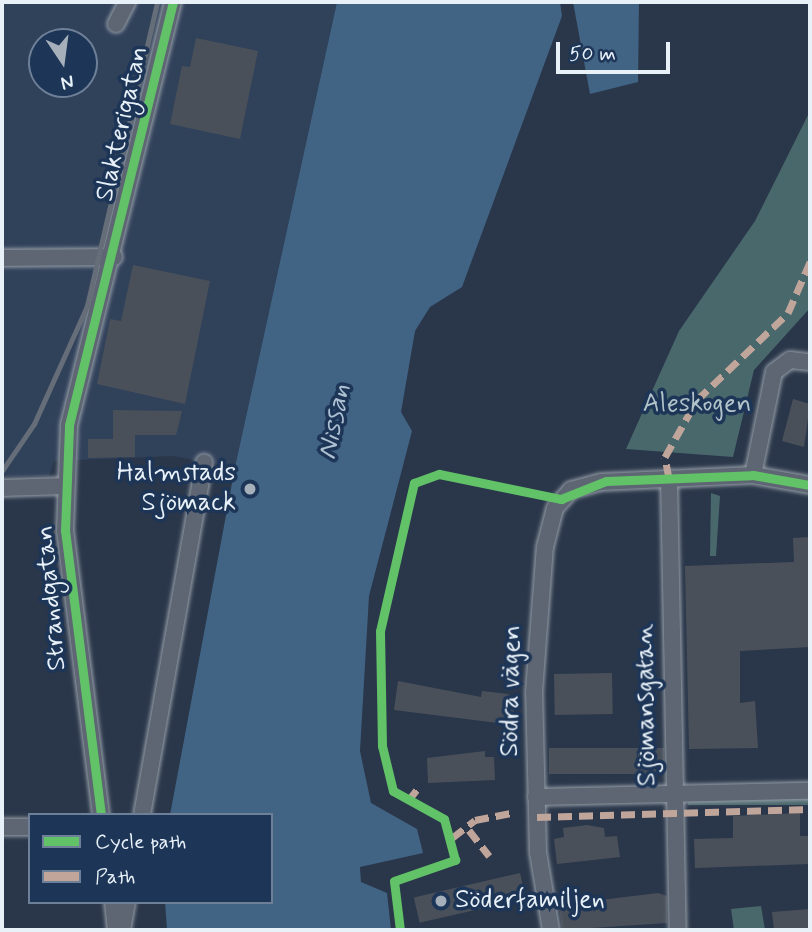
<!DOCTYPE html>
<html>
<head>
<meta charset="utf-8">
<style>
	body { margin:0 }
	#map { position:relative; width:812px; height:932px; overflow:hidden; background:#2a374a; font-family:Mynerve,sans-serif }
	div>[style] { position:absolute }
	[style*='--x'] { left:calc(var(--x)*1px); top:calc(var(--y)*1px); width:calc(var(--w)*1px); rotate:calc(var(--a)*1deg) }
	.built>* { inset:0; background:#30415a }
	.green>* { inset:0; background:#49686c; transform-origin:0 0 }
	.water>* { inset:0; background:#416384 }
	.building>* { inset:0; background:#49505a; transform-origin:0 0 }
	.roads { filter:drop-shadow(0 0 2px #959da7) drop-shadow(0 0 2px #959da7) }
	.minor>* { height:16px; margin:-8px; padding:0 8px; transform-origin:8px; border-radius:8px; background:#5d6672 }
	.rail>* { height:4.5px; margin:-2.25px; padding:0 2.25px; transform-origin:2.25px; border-radius:2.25px; background:#656d78 }
	.quiet>* { height:7px; margin-top:-3.5px; transform-origin:0; background:repeating-linear-gradient(90deg,#c0a59a 0 14px,transparent 0 21px) }
	.cycleway>* { height:9px; margin:-4.5px; padding:0 4.5px; transform-origin:4.5px; border-radius:4.5px; background:#61c268 }
	.dots>* { width:19px; height:19px; translate:-50% -50%; box-sizing:border-box; border:4px solid #1d3557; border-radius:50% }
	span { translate:-50% -50%; white-space:nowrap; text-align:center; line-height:1.15; -webkit-text-stroke:7px #1d3557; paint-order:stroke }
	.street-label { font-size:26px; color:#e8f1f8 }
	.park-label { font-size:26px; color:#b2c4c9 }
	.poi-label { font-size:26px; color:#e8f1f8 }
	.right { translate:-100% -50%; text-align:right }
	.left { translate:0 -50%; text-align:left }
	.water-label { font-size:28px; color:#aec1d2; font-style:italic }
	.frame { position:absolute; inset:0; border:4px solid #e8f1f8; pointer-events:none }
	.legend { position:absolute; left:28px; top:813px; width:245px; height:91px; box-sizing:border-box; background:#1d3557; border:2px solid #6e8097; margin:0; padding:9px 12px; list-style:none; font-size:21px; color:#e8f1f8 }
	.legend li { display:flex; align-items:center; gap:14px; height:35px }
	.legend b { width:35px; border:2px solid #6e8097 }
	.north { position:absolute; left:28px; top:28px; width:70px; height:70px; box-sizing:border-box; background:#1d3557; border:2px solid #6e8097; border-radius:50%; rotate:167deg; font-size:19px; font-weight:700; line-height:28px; text-align:center; color:#e8f1f8 }
	.north::after { content:''; display:block; margin:auto; width:24px; height:32px; background:#a6b0bb; clip-path:polygon(50% 0,100% 100%,50% 72%,0 100%) }
	.scale { position:absolute; left:556px; top:42px; width:114px; height:32px; box-sizing:border-box; border:4px solid #e8f1f8; border-top:0; padding-left:9px; font-size:21px; line-height:24px; white-space:nowrap; color:#e8f1f8; -webkit-text-stroke:5px #1d3557; paint-order:stroke }
</style>
</head>
<body>
<div id="map">
	<div class="built">
		<i style="clip-path:polygon(evenodd,2px 2px,337px 2px,235px 467px,172px 456px,54px 461px,49px 476px,2px 477px,2px 2px,42px 42px,84px 42px,84px 84px,42px 84px,42px 42px)"></i>
	</div>
	<div class="green">
		<i style="clip-path:polygon(810px 111px,810px 308px,754px 370px,733px 457px,626px 449px,679px 331px,755px 221px)"></i>
		<i style="clip-path:polygon(711px 493px,720px 496px,716px 556px,710px 556px)"></i>
		<i style="left:810px;top:797px;width:8px;height:122px;rotate:90deg"></i>
		<i style="clip-path:polygon(761px 906px,765px 930px,734px 930px,731px 909px)"></i>
	</div>
	<div class="water">
		<i style="clip-path:polygon(337px 2px,560px 2px,562px 16px,462px 287px,430px 307px,415px 331px,401px 412px,412px 431px,369px 596px,360px 751px,371px 803px,417px 829px,423px 853px,360px 867px,361px 882px,387px 893px,391px 930px,167px 930px,165px 902px,271px 902px,271px 815px,170px 815px,235px 467px)"></i>
		<i style="clip-path:polygon(573px 2px,639px 2px,638px 82px,590px 94px)"></i>
	</div>
	<div class="building">
		<i style="clip-path:polygon(196px 38px,258px 51px,240px 139px,170px 124px,182px 66px,190px 67px)"></i>
		<i style="clip-path:polygon(133px 265px,210px 281px,185px 404px,97px 384px,110px 319px,121px 321px)"></i>
		<i style="clip-path:polygon(793px 399px,810px 404px,804px 447px,782px 441px)"></i>
		<i style="clip-path:polygon(113px 410px,182px 411px,176px 435px,135px 435px,135px 457px,88px 458px,88px 439px,113px 439px)"></i>
		<i style="clip-path:polygon(810px 537px,810px 647px,740px 651px,740px 703px,755px 701px,758px 748px,689px 749px,685px 566px,794px 562px,793px 538px)"></i>
		<i style="left:612px;top:673px;width:41px;height:58px;rotate:89deg"></i>
		<i style="clip-path:polygon(398px 681px,481px 697px,482px 691px,508px 694px,515px 700px,513px 725px,394px 710px)"></i>
		<i style="left:664px;top:748px;width:26px;height:115px;rotate:90deg"></i>
		<i style="clip-path:polygon(485px 751px,485px 757px,494px 757px,495px 780px,428px 783px,427px 758px)"></i>
		<i style="clip-path:polygon(800px 813px,800px 836px,810px 836px,810px 864px,695px 868px,694px 839px,733px 838px,733px 816px)"></i>
		<i style="clip-path:polygon(587px 825px,604px 828px,605px 837px,617px 836px,620px 857px,557px 864px,554px 839px,564px 837px,563px 828px)"></i>
		<i style="left:520px;top:873px;width:26px;height:109px;rotate:77deg"></i>
		<i style="clip-path:polygon(658px 893px,667px 896px,667px 923px,562px 930px,559px 905px)"></i>
		<i style="clip-path:polygon(810px 909px,810px 930px,774px 930px,772px 912px)"></i>
	</div>
	<div class="roads">
		<div class="minor">
			<i style="--x:116;--y:24;--w:25;--a:-63"></i>
			<i style="--x:2;--y:258;--w:112;--a:-0.5"></i>
			<i style="--x:753;--y:475;--w:105;--a:-78.5"></i>
			<i style="--x:774;--y:372;--w:20;--a:-37"></i>
			<i style="--x:790;--y:360;--w:20;--a:6"></i>
			<i style="--x:669;--y:478;--w:452;--a:88.9"></i>
			<i style="--x:2;--y:488;--w:63;--a:-1.8"></i>
			<i style="--x:536;--y:797;--w:274;--a:-1.3"></i>
			<i style="--x:101;--y:815;--w:286;--a:-97.2"></i>
			<i style="--x:65;--y:531;--w:106;--a:-87.8"></i>
			<i style="--x:69;--y:425;--w:436;--a:-76.2"></i>
			<i style="--x:142;--y:815;--w:358;--a:-80"></i>
			<i style="--x:2;--y:827;--w:28;--a:0"></i>
			<i style="--x:113;--y:902;--w:28;--a:84"></i>
			<i style="--x:122;--y:930;--w:28;--a:-80"></i>
			<i style="--x:551;--y:930;--w:79;--a:-99.5"></i>
			<i style="--x:538;--y:852;--w:160;--a:-91.4"></i>
			<i style="--x:534;--y:692;--w:145;--a:-85.7"></i>
			<i style="--x:545;--y:547;--w:40;--a:-75.6"></i>
			<i style="--x:555;--y:508;--w:24;--a:-48"></i>
			<i style="--x:571;--y:490;--w:31;--a:-15"></i>
			<i style="--x:601;--y:482;--w:152;--a:-2.6"></i>
			<i style="--x:753;--y:475;--w:58;--a:10"></i>
		</div>
	</div>
	<div class="rail">
		<i style="--x:2;--y:471;--w:57;--a:-55.8"></i>
		<i style="--x:34;--y:424;--w:129;--a:-65.8"></i>
		<i style="--x:87;--y:306;--w:312;--a:-77"></i>
	</div>
	<div class="quiet">
		<i style="--x:669;--y:478;--w:21;--a:-101"></i>
		<i style="--x:665;--y:457;--w:65;--a:-60.7"></i>
		<i style="--x:697;--y:400;--w:126;--a:-43.7"></i>
		<i style="--x:788;--y:313;--w:56;--a:-66.7"></i>
		<i style="--x:408;--y:801;--w:16;--a:-52"></i>
		<i style="--x:537;--y:817;--w:273;--a:-1.7"></i>
		<i style="--x:469;--y:830;--w:33;--a:52"></i>
		<i style="--x:452;--y:838;--w:29;--a:-38"></i>
		<i style="--x:475;--y:820;--w:38;--a:-11"></i>
	</div>
	<div class="cycleway">
		<i style="--x:101;--y:815;--w:286;--a:-97.2"></i>
		<i style="--x:65;--y:531;--w:106;--a:-87.8"></i>
		<i style="--x:69;--y:425;--w:436;--a:-76.2"></i>
		<i style="--x:400;--y:930;--w:49;--a:-97"></i>
		<i style="--x:394;--y:881;--w:65;--a:-19"></i>
		<i style="--x:455;--y:860;--w:42;--a:-105"></i>
		<i style="--x:444;--y:819;--w:58;--a:-151.2"></i>
		<i style="--x:393;--y:791;--w:46;--a:-103.7"></i>
		<i style="--x:382;--y:746;--w:115;--a:-91"></i>
		<i style="--x:380;--y:631;--w:152;--a:-77.1"></i>
		<i style="--x:414;--y:483;--w:27;--a:-20"></i>
		<i style="--x:439;--y:474;--w:125;--a:11.6"></i>
		<i style="--x:561;--y:499;--w:48;--a:-21.8"></i>
		<i style="--x:606;--y:481;--w:147;--a:-2.3"></i>
		<i style="--x:753;--y:475;--w:58;--a:10"></i>
	</div>
	<div class="dots">
		<i style="left:250px;top:489px;background:#a6b0bb"></i>
		<i style="left:441px;top:901px;background:#a6b0bb"></i>
	</div>
	<div class="street-label">
		<span style="left:123px;top:124px;rotate:-77deg">Slakterigatan</span>
		<span style="left:52px;top:598px;rotate:-95deg">Strandgatan</span>
		<span style="left:512px;top:691px;rotate:-89deg">Södra vägen</span>
		<span style="left:647px;top:705px;rotate:-91deg">Sjömansgatan</span>
	</div>
	<div class="park-label">
		<span style="left:697px;top:405px">Aleskogen</span>
	</div>
	<div class="poi-label">
		<span class="right" style="left:236px;top:489px">Halmstads<br>Sjömack</span>
		<span class="left" style="left:455px;top:901px">Söderfamiljen</span>
	</div>
	<div class="water-label">
		<span style="left:335px;top:422px;rotate:-79deg">Nissan</span>
	</div>
	<div class="frame"></div>
	<ul class="legend">
	<li><b style="height:9px;background:#61c268"></b>Cycle path</li>
	<li><b style="height:9px;background:#c0a59a"></b>Path</li>
	</ul>
	<div class="north">N</div>
	<div class="scale">50 m</div>
</div>
</body>
</html>
